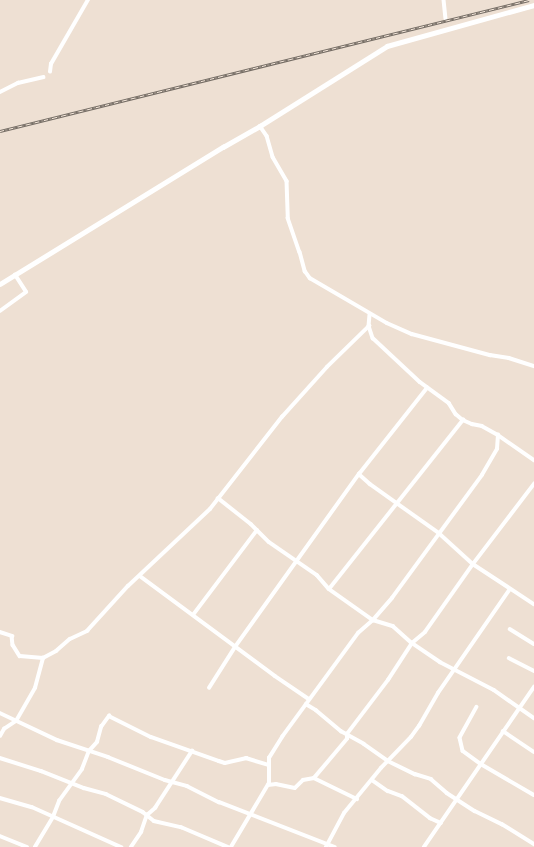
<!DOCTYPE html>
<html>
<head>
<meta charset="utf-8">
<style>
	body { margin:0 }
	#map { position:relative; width:534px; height:847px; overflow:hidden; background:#eee0d3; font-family:Georgia,serif }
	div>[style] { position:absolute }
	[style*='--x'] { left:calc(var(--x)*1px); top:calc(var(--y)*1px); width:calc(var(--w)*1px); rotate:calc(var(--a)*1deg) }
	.street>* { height:3.5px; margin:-1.75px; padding:0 1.75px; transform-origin:1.75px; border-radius:1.75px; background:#fff }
	.secondary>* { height:4.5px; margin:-2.25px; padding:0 2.25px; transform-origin:2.25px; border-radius:2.25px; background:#fff }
	.rail>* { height:3px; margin-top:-1.5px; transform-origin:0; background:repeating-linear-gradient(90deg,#fbede0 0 4.5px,#746c64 0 9px); box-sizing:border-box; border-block:1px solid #746c64 }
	span { translate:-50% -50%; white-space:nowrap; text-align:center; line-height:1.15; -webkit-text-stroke:3.5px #fbede0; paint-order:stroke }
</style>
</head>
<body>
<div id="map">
	<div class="street">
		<i style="--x:444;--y:0;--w:18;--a:84"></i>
		<i style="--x:50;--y:72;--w:8;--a:-83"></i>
		<i style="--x:51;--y:64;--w:74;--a:-60"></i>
		<i style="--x:0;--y:92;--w:20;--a:-27"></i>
		<i style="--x:18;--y:83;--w:26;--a:-13"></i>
		<i style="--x:260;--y:126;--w:12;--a:55"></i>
		<i style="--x:267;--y:136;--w:22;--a:74"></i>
		<i style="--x:273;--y:157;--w:28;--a:60"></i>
		<i style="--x:287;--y:181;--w:37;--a:88"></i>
		<i style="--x:288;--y:218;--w:36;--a:71"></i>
		<i style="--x:300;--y:252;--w:20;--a:75"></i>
		<i style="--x:305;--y:271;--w:9;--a:54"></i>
		<i style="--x:310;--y:278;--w:89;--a:30.3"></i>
		<i style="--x:387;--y:323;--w:27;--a:24"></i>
		<i style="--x:412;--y:334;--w:81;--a:15.1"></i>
		<i style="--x:490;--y:355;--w:19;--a:9"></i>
		<i style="--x:509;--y:358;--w:26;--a:18"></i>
		<i style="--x:0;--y:311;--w:32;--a:-36"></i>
		<i style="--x:26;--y:292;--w:20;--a:-123"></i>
		<i style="--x:370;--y:315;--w:11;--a:95"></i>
		<i style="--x:369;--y:326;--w:13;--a:72"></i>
		<i style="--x:373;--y:338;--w:64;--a:43.1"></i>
		<i style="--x:420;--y:382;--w:36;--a:36"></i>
		<i style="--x:449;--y:403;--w:13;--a:58"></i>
		<i style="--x:456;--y:414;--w:9;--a:41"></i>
		<i style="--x:463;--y:420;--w:10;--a:24"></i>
		<i style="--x:472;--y:424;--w:10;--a:11"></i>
		<i style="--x:482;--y:426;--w:18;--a:29"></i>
		<i style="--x:498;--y:435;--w:44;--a:34.8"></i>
		<i style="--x:359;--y:474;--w:15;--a:42"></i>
		<i style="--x:370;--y:484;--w:85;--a:35.4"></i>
		<i style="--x:439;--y:533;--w:46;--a:42.4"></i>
		<i style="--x:473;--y:564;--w:73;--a:33.3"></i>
		<i style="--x:218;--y:498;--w:42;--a:38.2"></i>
		<i style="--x:251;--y:524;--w:25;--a:45"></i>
		<i style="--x:269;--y:542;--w:58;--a:34.5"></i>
		<i style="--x:317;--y:575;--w:18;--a:49"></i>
		<i style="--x:329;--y:589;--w:54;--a:35.2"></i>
		<i style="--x:373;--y:620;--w:21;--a:17"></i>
		<i style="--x:393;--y:626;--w:25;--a:42"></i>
		<i style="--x:412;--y:643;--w:17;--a:-40"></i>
		<i style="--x:425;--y:632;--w:83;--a:-54.8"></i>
		<i style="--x:473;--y:564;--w:101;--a:-52.7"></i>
		<i style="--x:140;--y:576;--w:168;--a:36.5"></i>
		<i style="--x:275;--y:676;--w:41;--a:34.1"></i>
		<i style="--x:329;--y:589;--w:216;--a:-51.6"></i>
		<i style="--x:193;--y:615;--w:106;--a:-53"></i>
		<i style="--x:510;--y:629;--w:28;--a:32"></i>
		<i style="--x:0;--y:632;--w:13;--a:18"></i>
		<i style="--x:12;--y:636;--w:9;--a:84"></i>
		<i style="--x:13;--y:645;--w:13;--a:58"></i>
		<i style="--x:20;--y:656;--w:23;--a:5"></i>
		<i style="--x:509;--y:658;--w:28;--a:27"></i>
		<i style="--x:209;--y:688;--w:49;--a:-57.6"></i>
		<i style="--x:235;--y:647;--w:213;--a:-54.4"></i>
		<i style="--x:359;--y:474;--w:110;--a:-51.7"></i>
		<i style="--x:306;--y:704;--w:12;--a:31"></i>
		<i style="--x:316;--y:710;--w:33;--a:40"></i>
		<i style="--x:341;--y:731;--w:26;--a:29"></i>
		<i style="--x:364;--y:744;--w:29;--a:35"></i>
		<i style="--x:388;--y:761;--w:30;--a:26"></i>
		<i style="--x:415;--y:774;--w:17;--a:17"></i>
		<i style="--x:431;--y:779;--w:21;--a:41"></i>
		<i style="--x:447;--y:793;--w:33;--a:33"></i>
		<i style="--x:475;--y:811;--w:30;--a:26"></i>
		<i style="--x:502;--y:824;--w:38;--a:32"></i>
		<i style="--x:477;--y:707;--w:35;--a:119"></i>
		<i style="--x:460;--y:738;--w:13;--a:77"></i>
		<i style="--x:463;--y:751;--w:22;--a:36"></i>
		<i style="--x:481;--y:764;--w:61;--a:30.3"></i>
		<i style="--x:0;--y:713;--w:63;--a:25.3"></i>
		<i style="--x:57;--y:740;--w:54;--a:18.4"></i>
		<i style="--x:108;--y:757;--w:61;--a:22"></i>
		<i style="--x:165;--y:780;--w:23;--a:15"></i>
		<i style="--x:187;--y:786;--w:36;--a:27"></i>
		<i style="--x:219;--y:802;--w:124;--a:21.2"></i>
		<i style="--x:503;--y:731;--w:37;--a:34"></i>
		<i style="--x:0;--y:736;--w:8;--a:-60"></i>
		<i style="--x:4;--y:729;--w:14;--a:-34"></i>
		<i style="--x:16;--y:721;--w:38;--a:-60"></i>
		<i style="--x:35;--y:688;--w:31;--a:-75"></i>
		<i style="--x:43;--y:658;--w:15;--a:-28"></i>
		<i style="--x:56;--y:651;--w:18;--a:-41"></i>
		<i style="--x:70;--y:639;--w:19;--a:-25"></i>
		<i style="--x:87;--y:631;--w:61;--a:-47.7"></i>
		<i style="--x:128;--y:586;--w:112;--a:-43.2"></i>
		<i style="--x:210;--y:509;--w:117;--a:-52"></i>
		<i style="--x:282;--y:417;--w:67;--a:-48"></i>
		<i style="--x:327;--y:367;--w:59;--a:-44.3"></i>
		<i style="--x:0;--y:758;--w:43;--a:17.6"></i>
		<i style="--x:41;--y:771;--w:46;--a:21.6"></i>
		<i style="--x:84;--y:788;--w:23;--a:15"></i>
		<i style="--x:106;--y:794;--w:41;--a:25.9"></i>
		<i style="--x:143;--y:812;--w:14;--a:39"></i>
		<i style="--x:154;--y:821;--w:28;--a:13"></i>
		<i style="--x:181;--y:827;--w:51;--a:23.1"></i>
		<i style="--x:314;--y:778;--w:51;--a:-49.8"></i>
		<i style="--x:347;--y:739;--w:5;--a:-90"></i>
		<i style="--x:347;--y:734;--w:68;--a:-52.8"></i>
		<i style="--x:388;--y:680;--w:44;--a:-57"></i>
		<i style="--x:412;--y:643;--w:34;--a:34"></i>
		<i style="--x:440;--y:662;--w:61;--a:27.4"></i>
		<i style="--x:494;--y:690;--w:49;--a:35"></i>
		<i style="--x:372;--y:780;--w:19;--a:35"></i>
		<i style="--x:388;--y:791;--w:15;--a:20"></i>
		<i style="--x:402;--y:796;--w:36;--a:38"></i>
		<i style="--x:430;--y:818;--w:12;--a:24"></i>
		<i style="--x:268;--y:785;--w:8;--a:-7"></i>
		<i style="--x:276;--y:784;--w:19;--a:12"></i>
		<i style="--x:295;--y:788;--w:11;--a:-45"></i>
		<i style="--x:303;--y:780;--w:11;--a:-10"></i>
		<i style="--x:314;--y:778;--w:48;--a:26"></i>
		<i style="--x:0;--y:798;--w:33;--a:16"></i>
		<i style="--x:32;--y:807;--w:98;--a:24.2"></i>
		<i style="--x:0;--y:836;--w:29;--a:22"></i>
		<i style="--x:35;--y:847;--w:35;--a:-59"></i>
		<i style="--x:53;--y:817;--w:17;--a:-69"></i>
		<i style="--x:59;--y:801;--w:39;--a:-54"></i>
		<i style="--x:82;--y:769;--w:19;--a:-69"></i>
		<i style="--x:89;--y:751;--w:12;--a:-48"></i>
		<i style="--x:97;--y:742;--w:16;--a:-75"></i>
		<i style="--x:101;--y:727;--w:14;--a:-54"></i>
		<i style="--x:109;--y:716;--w:47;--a:26.6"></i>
		<i style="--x:151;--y:737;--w:72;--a:19.4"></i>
		<i style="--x:219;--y:761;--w:6;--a:18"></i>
		<i style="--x:225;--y:763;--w:22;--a:-13"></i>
		<i style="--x:246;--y:758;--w:24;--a:17"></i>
		<i style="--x:131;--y:847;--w:18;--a:-56"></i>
		<i style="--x:141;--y:832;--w:18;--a:-71"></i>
		<i style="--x:147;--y:815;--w:11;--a:-41"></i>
		<i style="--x:155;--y:808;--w:68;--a:-57"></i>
		<i style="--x:231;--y:847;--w:74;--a:-59.3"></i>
		<i style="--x:269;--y:783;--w:25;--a:-90"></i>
		<i style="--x:269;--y:758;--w:25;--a:-58"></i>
		<i style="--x:282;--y:737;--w:129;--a:-53.8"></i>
		<i style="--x:358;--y:633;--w:20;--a:-41"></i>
		<i style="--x:373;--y:620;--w:29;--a:-49"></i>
		<i style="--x:392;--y:598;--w:152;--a:-53.8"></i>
		<i style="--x:482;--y:475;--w:30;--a:-60"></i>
		<i style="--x:497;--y:449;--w:14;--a:-86"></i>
		<i style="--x:326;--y:847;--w:38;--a:-62"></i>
		<i style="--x:344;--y:813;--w:58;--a:-50.6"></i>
		<i style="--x:381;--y:768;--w:43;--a:-45.9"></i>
		<i style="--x:411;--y:737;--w:14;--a:-54"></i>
		<i style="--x:419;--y:726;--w:38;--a:-60"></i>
		<i style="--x:438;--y:693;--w:126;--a:-55.3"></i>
		<i style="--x:424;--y:847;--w:194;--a:-55.5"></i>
	</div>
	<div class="secondary">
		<i style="--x:0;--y:284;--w:262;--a:-31.6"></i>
		<i style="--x:223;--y:147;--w:43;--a:-29.6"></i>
		<i style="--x:260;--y:126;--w:150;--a:-32.2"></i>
		<i style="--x:387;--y:46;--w:153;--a:-15.6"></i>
	</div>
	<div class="rail">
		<i style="--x:0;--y:131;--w:545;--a:-13.91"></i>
	</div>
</div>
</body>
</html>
